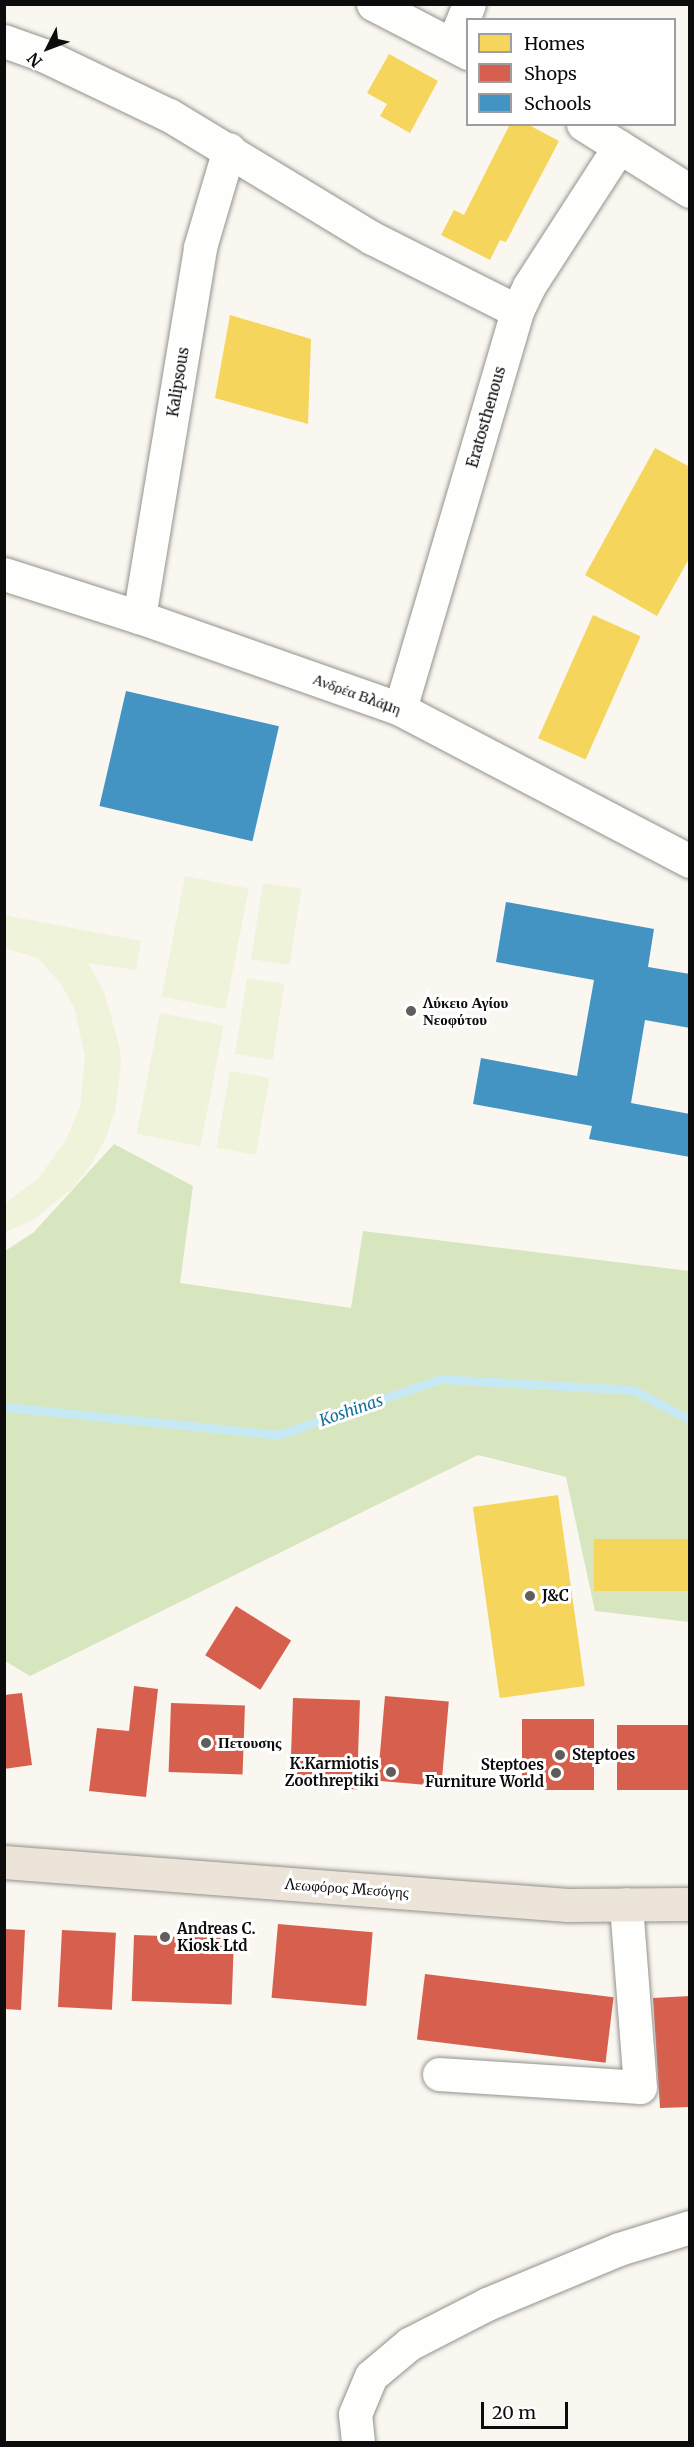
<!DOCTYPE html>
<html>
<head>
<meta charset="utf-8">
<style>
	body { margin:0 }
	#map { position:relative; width:694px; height:2447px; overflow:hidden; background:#faf7f0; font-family:Merriweather,serif }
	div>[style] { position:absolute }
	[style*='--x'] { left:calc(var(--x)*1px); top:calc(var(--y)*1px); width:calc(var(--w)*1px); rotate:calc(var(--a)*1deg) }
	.forest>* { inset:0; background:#d7e6be }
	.pitch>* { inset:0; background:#eff3da; transform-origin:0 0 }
	.homes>* { inset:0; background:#f6d55c; transform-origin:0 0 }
	.shops>* { inset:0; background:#d6604d; transform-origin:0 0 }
	.schools>* { inset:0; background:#4393c3; transform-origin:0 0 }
	.stream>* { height:9px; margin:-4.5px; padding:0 4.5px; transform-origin:4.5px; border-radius:4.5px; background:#c7e9f4 }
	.roads { filter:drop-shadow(0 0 2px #93928f) drop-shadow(0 0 2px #93928f) }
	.minor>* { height:33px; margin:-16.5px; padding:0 16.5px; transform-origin:16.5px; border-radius:16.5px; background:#fefefd }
	.major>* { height:33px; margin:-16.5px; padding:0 16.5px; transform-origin:16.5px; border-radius:16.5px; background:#ece4d8 }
	.dots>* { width:16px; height:16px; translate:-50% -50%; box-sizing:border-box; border:3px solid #fff; border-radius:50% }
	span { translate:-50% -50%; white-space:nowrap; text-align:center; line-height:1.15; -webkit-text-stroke:6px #fff; paint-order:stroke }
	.street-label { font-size:15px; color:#0c0c0c }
	.poi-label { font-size:15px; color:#0c0c0c; font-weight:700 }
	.left { translate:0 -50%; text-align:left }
	.right { translate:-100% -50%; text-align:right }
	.water-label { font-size:16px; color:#17709c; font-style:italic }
	.frame { position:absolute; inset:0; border:6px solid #0c0c0c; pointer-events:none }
	.legend { position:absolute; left:466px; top:18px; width:210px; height:108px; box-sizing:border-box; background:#fff; border:2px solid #9e9e9e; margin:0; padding:8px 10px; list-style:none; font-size:18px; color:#0c0c0c }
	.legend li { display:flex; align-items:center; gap:12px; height:30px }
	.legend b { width:30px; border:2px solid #9e9e9e }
	.north { position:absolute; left:18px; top:18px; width:60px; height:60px; -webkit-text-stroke:4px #fff; paint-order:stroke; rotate:228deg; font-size:16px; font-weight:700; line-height:24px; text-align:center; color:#0c0c0c }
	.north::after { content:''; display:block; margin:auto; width:21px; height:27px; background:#0c0c0c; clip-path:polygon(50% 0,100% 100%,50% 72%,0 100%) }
	.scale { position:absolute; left:481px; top:2402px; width:87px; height:27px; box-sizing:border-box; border:3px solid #0c0c0c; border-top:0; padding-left:8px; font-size:18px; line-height:21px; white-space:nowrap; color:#0c0c0c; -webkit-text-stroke:4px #fff; paint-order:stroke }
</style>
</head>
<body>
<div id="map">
	<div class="forest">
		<i style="clip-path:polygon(114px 1144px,193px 1186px,180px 1283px,351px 1308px,363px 1231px,689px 1271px,689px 1622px,595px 1611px,566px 1477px,478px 1455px,30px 1676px,5px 1661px,5px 1251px,34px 1232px)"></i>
	</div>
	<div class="pitch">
		<i style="left:185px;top:876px;width:65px;height:123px;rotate:11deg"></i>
		<i style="left:263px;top:883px;width:39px;height:77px;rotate:9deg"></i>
		<i style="clip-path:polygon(4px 915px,141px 941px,136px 970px,88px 963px,104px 992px,119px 1045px,121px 1064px,115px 1111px,105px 1140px,92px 1163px,73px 1188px,33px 1220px,5px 1232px,5px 1203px,38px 1179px,66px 1140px,80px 1107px,85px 1055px,74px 1007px,60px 983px,38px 958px,5px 948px)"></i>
		<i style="left:247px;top:978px;width:38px;height:77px;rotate:9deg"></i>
		<i style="left:160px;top:1013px;width:65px;height:123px;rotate:11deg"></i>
		<i style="left:230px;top:1071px;width:40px;height:78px;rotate:10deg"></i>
	</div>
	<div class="homes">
		<i style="clip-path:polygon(389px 54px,438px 81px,410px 133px,380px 116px,387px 104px,367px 93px)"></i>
		<i style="clip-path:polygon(510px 124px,527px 124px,559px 141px,506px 242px,500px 240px,490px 260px,441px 235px,454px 210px,464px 215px)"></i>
		<i style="clip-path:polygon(230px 315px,311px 339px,308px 424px,215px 398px)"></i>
		<i style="clip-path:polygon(655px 448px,690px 467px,690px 557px,657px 616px,585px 575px)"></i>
		<i style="left:593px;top:615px;width:52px;height:135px;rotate:24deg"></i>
		<i style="left:558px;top:1495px;width:193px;height:86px;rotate:82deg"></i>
		<i style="left:690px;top:1539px;width:52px;height:96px;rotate:90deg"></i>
	</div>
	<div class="shops">
		<i style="left:236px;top:1606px;width:65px;height:58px;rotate:32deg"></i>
		<i style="clip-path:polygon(134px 1686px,158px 1689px,146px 1797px,89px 1791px,97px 1728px,129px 1731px)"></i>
		<i style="clip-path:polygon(22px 1693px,32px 1765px,4px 1769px,4px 1695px)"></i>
		<i style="left:385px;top:1696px;width:64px;height:85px;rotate:5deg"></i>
		<i style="left:293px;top:1698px;width:67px;height:89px;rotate:2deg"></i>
		<i style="left:171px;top:1703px;width:74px;height:69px;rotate:2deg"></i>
		<i style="left:594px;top:1719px;width:71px;height:72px;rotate:90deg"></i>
		<i style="left:690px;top:1725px;width:65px;height:73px;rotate:90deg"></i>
		<i style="left:278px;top:1924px;width:95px;height:74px;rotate:5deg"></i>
		<i style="clip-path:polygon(4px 1929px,25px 1930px,21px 2010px,4px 2009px)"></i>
		<i style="left:62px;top:1930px;width:54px;height:77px;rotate:3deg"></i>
		<i style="left:134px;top:1935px;width:100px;height:66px;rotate:2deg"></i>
		<i style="left:425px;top:1974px;width:190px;height:66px;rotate:7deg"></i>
		<i style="clip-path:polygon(690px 1996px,690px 2107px,660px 2108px,653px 1998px)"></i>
	</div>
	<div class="schools">
		<i style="left:126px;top:691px;width:157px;height:118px;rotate:13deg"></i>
		<i style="clip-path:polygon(506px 902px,654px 929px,648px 967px,690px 974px,690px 1028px,645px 1020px,631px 1103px,690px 1114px,690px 1157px,589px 1139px,592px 1126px,473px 1104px,481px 1058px,577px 1076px,594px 980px,496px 962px)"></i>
	</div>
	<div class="stream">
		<i style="--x:4;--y:1407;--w:275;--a:5.8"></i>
		<i style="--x:278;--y:1435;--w:172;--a:-19"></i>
		<i style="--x:441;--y:1379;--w:192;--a:3.3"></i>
		<i style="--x:633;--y:1390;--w:64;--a:27.8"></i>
	</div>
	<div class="roads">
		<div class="minor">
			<i style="--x:373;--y:4;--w:107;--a:27.3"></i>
			<i style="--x:4;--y:41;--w:41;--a:19.7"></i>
			<i style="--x:43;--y:55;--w:140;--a:25.5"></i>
			<i style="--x:169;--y:115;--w:237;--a:31.2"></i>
			<i style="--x:372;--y:238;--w:162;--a:26.7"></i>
			<i style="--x:453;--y:44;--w:43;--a:-68.2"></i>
			<i style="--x:583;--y:124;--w:126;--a:32.1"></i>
			<i style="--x:4;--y:574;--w:142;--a:17.7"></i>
			<i style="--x:139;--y:617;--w:277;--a:19.4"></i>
			<i style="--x:400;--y:709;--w:327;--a:27.7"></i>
			<i style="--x:139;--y:617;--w:375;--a:-80.6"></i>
			<i style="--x:200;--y:247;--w:102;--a:-73.5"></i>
			<i style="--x:400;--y:709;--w:415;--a:-73.6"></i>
			<i style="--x:517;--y:311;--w:28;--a:-64"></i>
			<i style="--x:529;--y:286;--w:166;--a:-57.1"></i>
			<i style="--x:439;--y:2074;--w:201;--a:3.7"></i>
			<i style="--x:640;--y:2087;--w:183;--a:-94.4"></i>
			<i style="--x:358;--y:2442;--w:28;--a:-96"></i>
			<i style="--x:355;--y:2414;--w:41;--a:-67.2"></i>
			<i style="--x:371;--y:2376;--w:50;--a:-40.1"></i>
			<i style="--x:409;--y:2344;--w:88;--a:-27.1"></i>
			<i style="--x:487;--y:2304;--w:143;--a:-22.6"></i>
			<i style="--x:619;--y:2249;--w:74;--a:-17.2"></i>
		</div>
		<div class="major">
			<i style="--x:4;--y:1862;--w:565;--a:4.37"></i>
			<i style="--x:567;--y:1905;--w:123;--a:-0.5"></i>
		</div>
	</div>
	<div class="dots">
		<i style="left:411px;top:1011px;background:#5f5e5c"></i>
		<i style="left:530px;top:1596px;background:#5f5e5c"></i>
		<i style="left:206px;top:1743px;background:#5f5e5c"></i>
		<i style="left:560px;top:1755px;background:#5f5e5c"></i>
		<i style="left:391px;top:1772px;background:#5f5e5c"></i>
		<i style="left:556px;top:1773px;background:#5f5e5c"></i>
		<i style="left:165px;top:1937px;background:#5f5e5c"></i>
	</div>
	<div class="street-label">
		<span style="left:178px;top:382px;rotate:-81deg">Kalipsous</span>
		<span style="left:486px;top:417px;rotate:-74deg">Eratosthenous</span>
		<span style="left:357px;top:694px;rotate:20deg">Ανδρέα Βλάμη</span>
		<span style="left:347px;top:1888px;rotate:4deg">Λεωφόρος Μεσόγης</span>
	</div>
	<div class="poi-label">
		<span class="left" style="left:423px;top:1011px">Λύκειο Αγίου<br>Νεοφύτου</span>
		<span class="left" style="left:542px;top:1596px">J&amp;C</span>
		<span class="left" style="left:218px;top:1743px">Πετουσης</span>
		<span class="left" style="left:572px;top:1755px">Steptoes</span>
		<span class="right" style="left:379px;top:1772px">K.Karmiotis<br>Zoothreptiki</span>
		<span class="right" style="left:544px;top:1773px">Steptoes<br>Furniture World</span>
		<span class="left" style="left:177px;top:1937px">Andreas C.<br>Kiosk Ltd</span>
	</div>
	<div class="water-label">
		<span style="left:351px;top:1410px;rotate:-19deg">Koshinas</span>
	</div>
	<div class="frame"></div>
	<ul class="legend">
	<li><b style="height:16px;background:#f6d55c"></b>Homes</li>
	<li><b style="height:16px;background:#d6604d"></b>Shops</li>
	<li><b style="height:16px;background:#4393c3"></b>Schools</li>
	</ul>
	<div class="north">N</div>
	<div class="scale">20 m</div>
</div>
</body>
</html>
